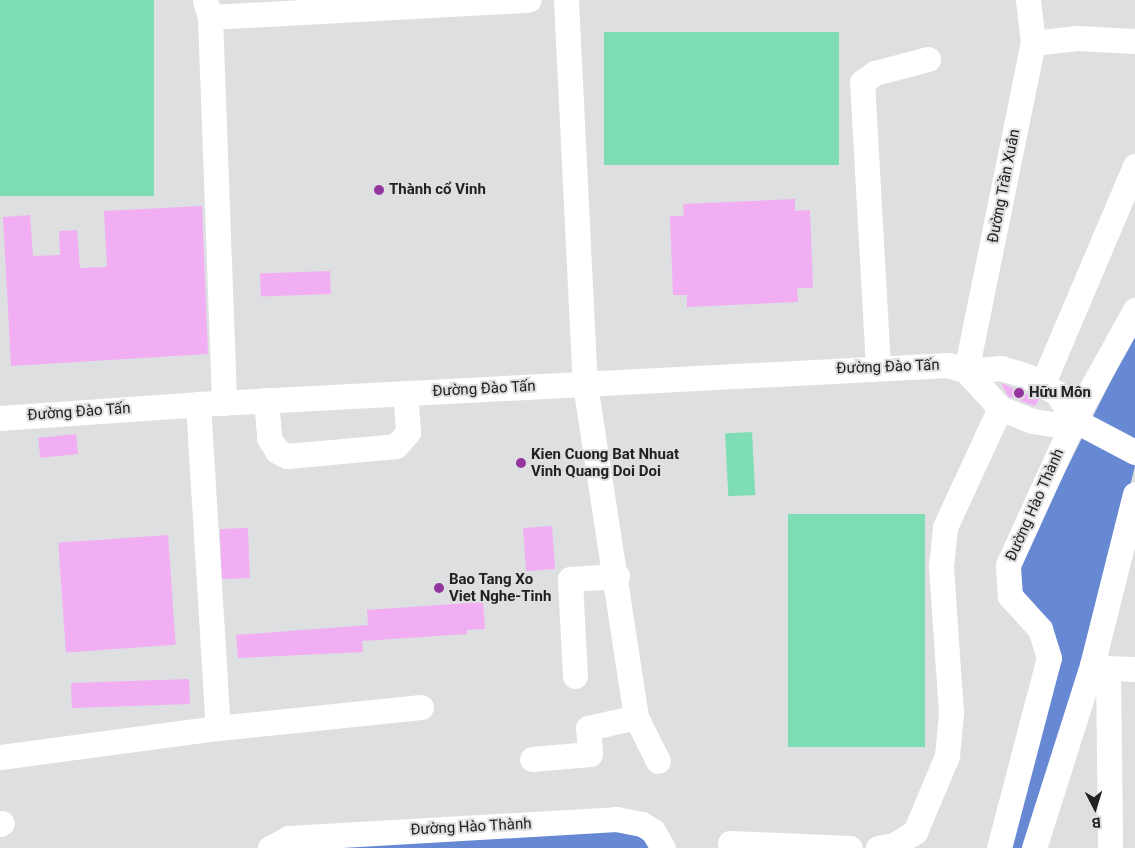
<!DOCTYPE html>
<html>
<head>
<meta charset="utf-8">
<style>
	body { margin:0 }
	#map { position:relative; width:1135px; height:848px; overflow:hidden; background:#dedfe1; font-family:Roboto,sans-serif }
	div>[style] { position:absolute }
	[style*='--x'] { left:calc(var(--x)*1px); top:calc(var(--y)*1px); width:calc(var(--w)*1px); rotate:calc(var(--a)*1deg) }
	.green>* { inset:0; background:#7eddb4; transform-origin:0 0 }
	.water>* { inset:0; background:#6789d3 }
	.building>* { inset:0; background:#f1aef3; transform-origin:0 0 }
	.minor>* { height:25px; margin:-12.5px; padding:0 12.5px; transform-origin:12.5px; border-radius:12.5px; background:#fff }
	.dots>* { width:14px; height:14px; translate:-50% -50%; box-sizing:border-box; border:2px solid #dedfe1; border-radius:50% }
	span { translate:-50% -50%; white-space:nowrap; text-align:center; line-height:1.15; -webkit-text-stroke:4px #dedfe1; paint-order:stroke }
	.street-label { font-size:15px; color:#212122 }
	.poi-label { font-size:15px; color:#212122; font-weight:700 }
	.left { translate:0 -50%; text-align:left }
	.north { position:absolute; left:1070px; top:783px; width:50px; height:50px; -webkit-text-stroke:4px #dedfe1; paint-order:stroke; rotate:175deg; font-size:14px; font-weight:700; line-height:20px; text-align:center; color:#212122 }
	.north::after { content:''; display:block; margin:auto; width:18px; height:22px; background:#212122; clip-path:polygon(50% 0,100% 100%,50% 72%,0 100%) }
</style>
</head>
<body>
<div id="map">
	<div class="green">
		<i style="left:0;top:0;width:154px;height:196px"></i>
		<i style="left:604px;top:32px;width:235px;height:133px"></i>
		<i style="left:752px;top:432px;width:63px;height:27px;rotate:87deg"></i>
		<i style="left:925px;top:514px;width:233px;height:137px;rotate:90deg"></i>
	</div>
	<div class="water">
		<i style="clip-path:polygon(1135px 333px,1135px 466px,1122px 519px,1030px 848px,1009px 848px,1059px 664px,1019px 593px,1019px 563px)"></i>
		<i style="clip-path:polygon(637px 830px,655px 848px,304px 848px)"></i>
	</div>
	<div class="building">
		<i style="clip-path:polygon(795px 199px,795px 211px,810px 210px,813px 288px,797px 288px,798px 302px,687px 307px,687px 295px,673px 295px,670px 216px,684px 216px,683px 204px)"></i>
		<i style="clip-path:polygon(202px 206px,208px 354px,11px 366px,3px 217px,30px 215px,33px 256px,60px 255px,59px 231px,77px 230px,80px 268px,107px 267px,104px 211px)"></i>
		<i style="left:330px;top:271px;width:23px;height:70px;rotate:88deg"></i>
		<i style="clip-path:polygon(1001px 383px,1039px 399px,1035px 406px,1008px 396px)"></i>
		<i style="left:76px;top:434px;width:20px;height:38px;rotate:84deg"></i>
		<i style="left:552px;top:526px;width:43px;height:29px;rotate:86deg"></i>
		<i style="left:248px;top:528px;width:50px;height:28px;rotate:88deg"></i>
		<i style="left:168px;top:535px;width:110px;height:110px;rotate:86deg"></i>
		<i style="clip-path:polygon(483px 602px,485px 629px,467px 630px,467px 634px,362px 641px,363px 652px,238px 658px,236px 635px,368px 625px,367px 610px)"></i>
		<i style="left:189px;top:679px;width:25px;height:118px;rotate:88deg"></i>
	</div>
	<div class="minor">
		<i style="--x:205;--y:0;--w:18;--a:74"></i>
		<i style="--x:210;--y:17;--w:386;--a:87.9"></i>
		<i style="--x:566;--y:0;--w:384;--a:87.2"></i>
		<i style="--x:585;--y:384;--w:337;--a:81.3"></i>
		<i style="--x:636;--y:717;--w:49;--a:63.4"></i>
		<i style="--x:210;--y:17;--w:319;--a:-3.1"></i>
		<i style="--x:1033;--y:43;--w:44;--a:-6.5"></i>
		<i style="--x:1077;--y:38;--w:58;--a:3"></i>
		<i style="--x:878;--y:367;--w:285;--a:-93.2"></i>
		<i style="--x:862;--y:82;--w:16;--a:-35"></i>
		<i style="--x:875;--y:73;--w:55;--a:-14.8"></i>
		<i style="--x:966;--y:371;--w:335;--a:-78.5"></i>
		<i style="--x:1033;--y:43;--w:43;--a:-96.6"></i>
		<i style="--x:966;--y:371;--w:50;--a:47.4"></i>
		<i style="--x:1000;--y:408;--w:35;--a:22"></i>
		<i style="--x:1033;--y:421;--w:20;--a:9"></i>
		<i style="--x:1053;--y:424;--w:21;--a:-11"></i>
		<i style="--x:1042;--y:385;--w:238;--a:-67"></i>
		<i style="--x:266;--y:400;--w:38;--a:85"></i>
		<i style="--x:269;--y:438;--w:15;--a:58"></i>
		<i style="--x:277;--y:451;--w:11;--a:27"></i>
		<i style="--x:287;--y:456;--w:109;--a:-5.2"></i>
		<i style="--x:396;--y:446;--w:18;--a:-49"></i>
		<i style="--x:408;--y:432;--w:39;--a:-94"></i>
		<i style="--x:198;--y:404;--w:325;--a:86.5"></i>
		<i style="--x:0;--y:418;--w:198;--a:-4"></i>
		<i style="--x:198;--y:404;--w:751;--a:-2.98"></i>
		<i style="--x:948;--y:365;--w:19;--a:18"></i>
		<i style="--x:966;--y:371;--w:35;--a:-5"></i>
		<i style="--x:1001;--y:368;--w:27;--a:17"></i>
		<i style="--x:1027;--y:376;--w:34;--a:30"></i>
		<i style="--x:1057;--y:393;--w:32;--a:58"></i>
		<i style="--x:1074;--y:420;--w:69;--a:27.7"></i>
		<i style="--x:1092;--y:665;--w:14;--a:12"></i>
		<i style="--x:1106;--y:668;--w:5;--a:68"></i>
		<i style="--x:1108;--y:673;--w:175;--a:89.3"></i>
		<i style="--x:1106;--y:668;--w:29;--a:2"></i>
		<i style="--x:575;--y:676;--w:97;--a:-93"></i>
		<i style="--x:570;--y:579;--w:47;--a:-3.7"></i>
		<i style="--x:0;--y:757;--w:220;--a:-7.6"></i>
		<i style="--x:218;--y:728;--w:204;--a:-5.9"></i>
		<i style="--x:532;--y:759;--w:58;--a:-4.9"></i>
		<i style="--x:590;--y:754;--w:26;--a:-94"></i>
		<i style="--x:588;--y:728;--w:49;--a:-12.9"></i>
		<i style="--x:0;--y:824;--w:2;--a:-27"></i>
		<i style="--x:730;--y:843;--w:120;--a:2.4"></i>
		<i style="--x:270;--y:848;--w:21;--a:-28"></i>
		<i style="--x:289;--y:838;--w:328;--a:-3.3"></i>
		<i style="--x:616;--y:819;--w:26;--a:11"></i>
		<i style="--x:642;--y:824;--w:13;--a:32"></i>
		<i style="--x:653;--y:831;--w:20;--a:60"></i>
		<i style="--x:878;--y:848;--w:16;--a:-11"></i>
		<i style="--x:894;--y:845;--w:25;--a:-32"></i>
		<i style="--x:915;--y:832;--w:82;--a:-67.2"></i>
		<i style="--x:947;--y:756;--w:43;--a:-84.7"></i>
		<i style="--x:951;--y:713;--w:147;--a:-93.9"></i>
		<i style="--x:941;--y:566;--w:39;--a:-84"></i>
		<i style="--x:945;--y:527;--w:131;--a:-65.2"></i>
		<i style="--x:999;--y:848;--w:196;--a:-75.3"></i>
		<i style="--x:1049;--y:658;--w:30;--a:-107"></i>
		<i style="--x:1040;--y:629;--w:45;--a:-132.3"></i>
		<i style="--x:1010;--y:596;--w:31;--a:-94"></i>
		<i style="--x:1008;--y:565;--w:159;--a:-65.5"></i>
		<i style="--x:1074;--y:420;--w:126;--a:-61"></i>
		<i style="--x:1034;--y:848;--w:192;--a:-72.4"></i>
		<i style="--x:1092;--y:665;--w:176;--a:-75.9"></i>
	</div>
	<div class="dots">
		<i style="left:379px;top:190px;background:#94359e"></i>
		<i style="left:1019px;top:393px;background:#94359e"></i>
		<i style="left:521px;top:463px;background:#94359e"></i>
		<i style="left:439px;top:588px;background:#94359e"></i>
	</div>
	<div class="street-label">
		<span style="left:1004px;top:186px;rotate:-79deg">Đường Trần Xuân</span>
		<span style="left:888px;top:367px;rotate:-2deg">Đường Đào Tấn</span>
		<span style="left:484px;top:389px;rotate:-3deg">Đường Đào Tấn</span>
		<span style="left:79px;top:412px;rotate:-4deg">Đường Đào Tấn</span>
		<span style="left:1035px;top:505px;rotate:-66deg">Đường Hào Thành</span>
		<span style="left:471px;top:827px;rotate:-3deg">Đường Hào Thành</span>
	</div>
	<div class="poi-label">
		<span class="left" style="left:389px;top:190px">Thành cổ Vinh</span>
		<span class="left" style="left:1029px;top:393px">Hữu Môn</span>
		<span class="left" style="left:531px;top:463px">Kien Cuong Bat Nhuat<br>Vinh Quang Doi Doi</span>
		<span class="left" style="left:449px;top:588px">Bao Tang Xo<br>Viet Nghe-Tinh</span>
	</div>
	<div class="north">B</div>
</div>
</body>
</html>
